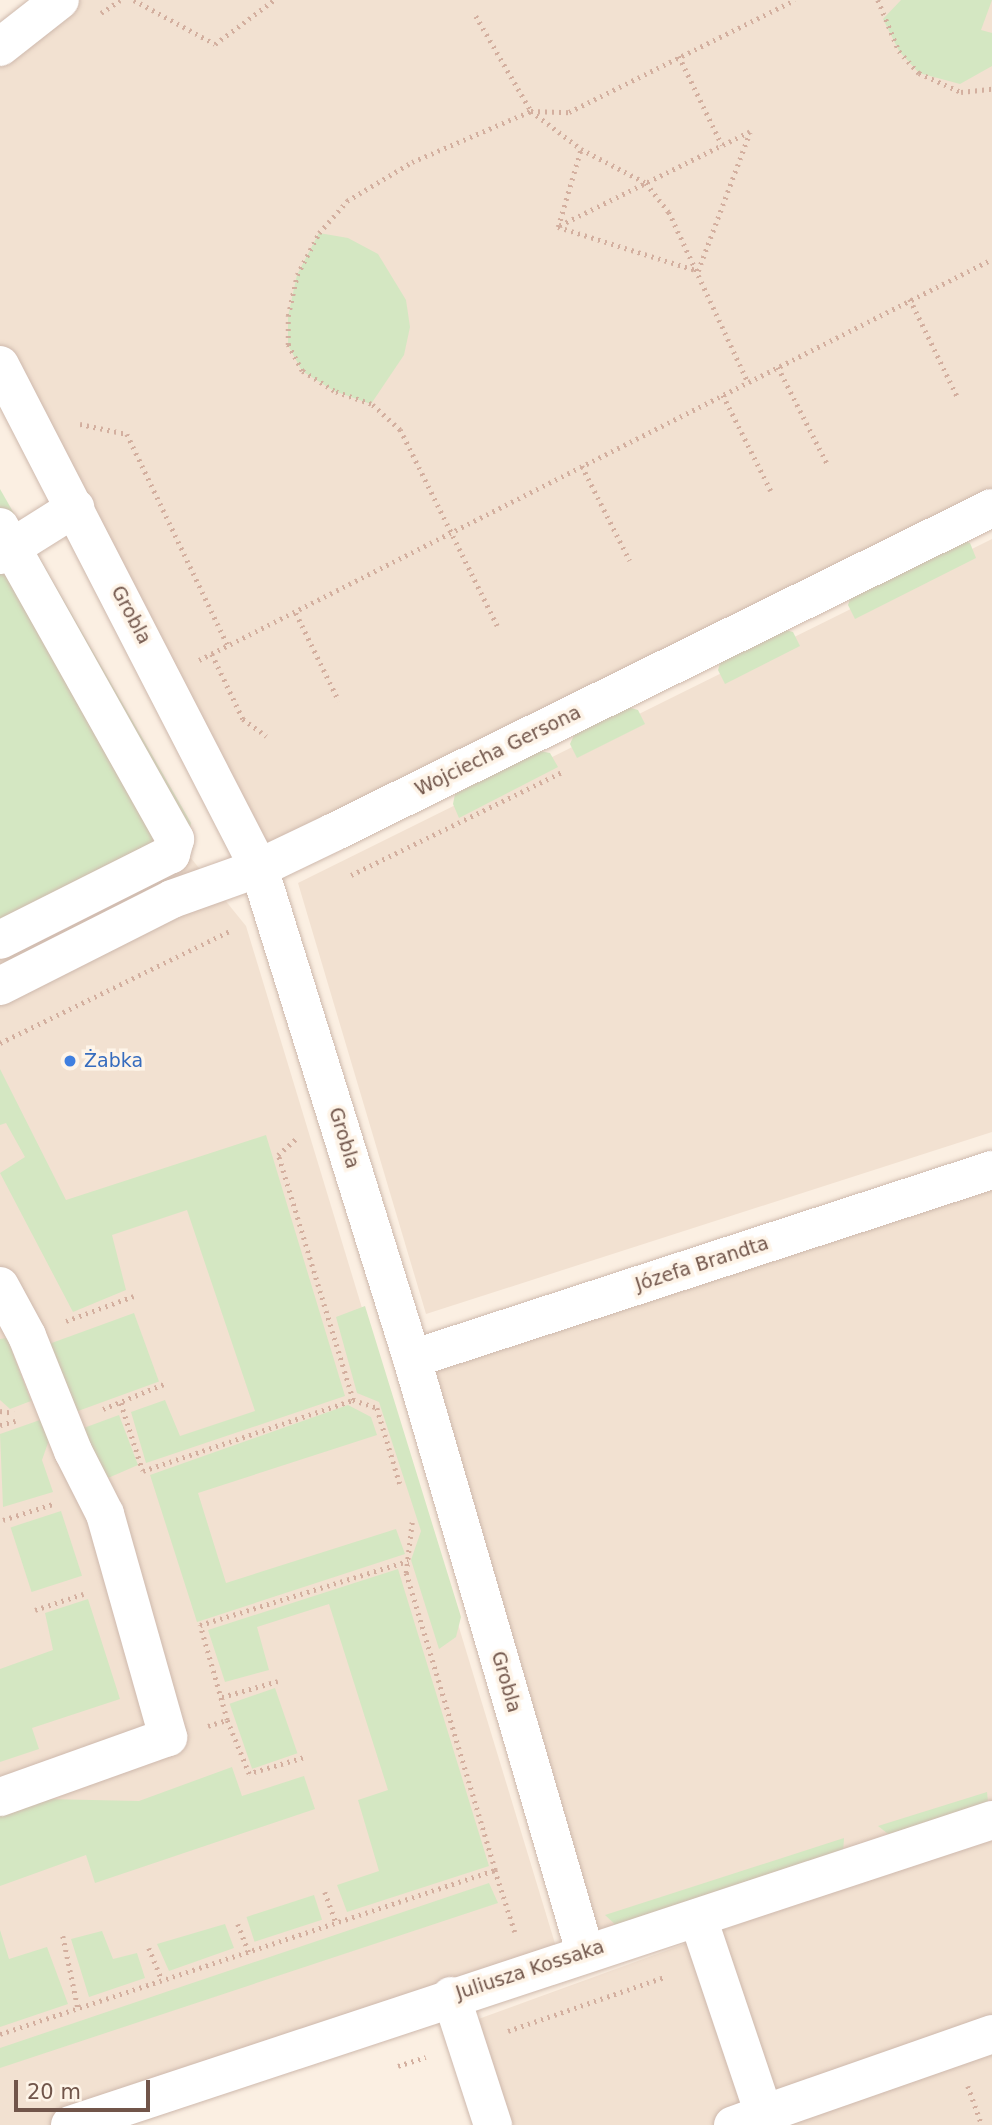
<!DOCTYPE html>
<html>
<head>
<meta charset="utf-8">
<style>
	body { margin:0 }
	#map { position:relative; width:992px; height:2125px; overflow:hidden; background:#fbefe2; font-family:"DejaVu Sans",sans-serif }
	div>[style] { position:absolute }
	[style*='--x'] { left:calc(var(--x)*1px); top:calc(var(--y)*1px); width:calc(var(--w)*1px); rotate:calc(var(--a)*1deg) }
	.residential>* { inset:0; background:#f2e1d1 }
	.green>* { inset:0; background:#d4e7c2; transform-origin:0 0 }
	.path>* { height:4.5px; margin-top:-2.25px; transform-origin:0; background:repeating-linear-gradient(90deg,#d3af9f 0 2px,transparent 0 7px) }
	.roads { filter:drop-shadow(0 0 2px #ceb9ad) drop-shadow(0 0 2px #ceb9ad) }
	.minor>* { height:38px; margin:-19px; padding:0 19px; transform-origin:19px; border-radius:19px; background:#fff }
	.dots>* { width:19px; height:19px; translate:-50% -50%; box-sizing:border-box; border:4px solid #fef4e8; border-radius:50% }
	span { translate:-50% -50%; white-space:nowrap; text-align:center; line-height:1.15; -webkit-text-stroke:7px #fef4e8; paint-order:stroke }
	.street-label { font-size:19px; color:#71554a }
	.shop-label { font-size:19px; color:#366cbe }
	.left { translate:0 -50%; text-align:left }
	.scale { position:absolute; left:14px; top:2080px; width:136px; height:32px; box-sizing:border-box; border:4px solid #71554a; border-top:0; padding-left:9px; font-size:21px; line-height:24px; white-space:nowrap; color:#71554a; -webkit-text-stroke:5px #fef4e8; paint-order:stroke }
</style>
</head>
<body>
<div id="map">
	<div class="residential">
		<i style="clip-path:polygon(60px 0,992px 0,992px 508px,259px 868px,0 365px,0 47px)"></i>
		<i style="clip-path:polygon(992px 539px,992px 1132px,426px 1314px,298px 883px)"></i>
		<i style="clip-path:polygon(186px 852px,246px 926px,560px 1960px,70px 2125px,0 2125px,0 946px)"></i>
		<i style="clip-path:polygon(992px 1158px,992px 1820px,585px 1952px,412px 1359px)"></i>
		<i style="clip-path:polygon(992px 1832px,992px 2125px,497px 2125px,462px 2025px)"></i>
	</div>
	<div class="green">
		<i style="clip-path:polygon(901px 0,992px 0,981px 30px,992px 33px,992px 66px,960px 84px,919px 73px,899px 51px,883px 19px)"></i>
		<i style="clip-path:polygon(319px 233px,348px 238px,378px 254px,406px 300px,410px 327px,404px 355px,371px 404px,334px 391px,302px 371px,288px 345px,288px 316px,297px 275px)"></i>
		<i style="clip-path:polygon(0 489px,191px 823px,186px 852px,0 946px)"></i>
		<i style="clip-path:polygon(962px 540px,970px 543px,976px 558px,855px 619px,848px 605px,851px 596px)"></i>
		<i style="clip-path:polygon(782px 629px,793px 632px,800px 646px,725px 684px,718px 670px,721px 660px)"></i>
		<i style="clip-path:polygon(628px 707px,638px 710px,645px 724px,577px 758px,570px 744px,574px 735px)"></i>
		<i style="clip-path:polygon(540px 751px,550px 753px,558px 767px,459px 818px,453px 804px,455px 794px)"></i>
		<i style="clip-path:polygon(0 1069px,66px 1200px,266px 1135px,345px 1396px,146px 1463px,131px 1412px,165px 1400px,180px 1436px,255px 1411px,187px 1210px,112px 1235px,126px 1290px,73px 1312px,0 1173px,25px 1157px,6px 1123px,0 1125px)"></i>
		<i style="clip-path:polygon(365px 1306px,461px 1617px,456px 1637px,439px 1649px,411px 1560px,421px 1531px,379px 1402px,357px 1393px,336px 1317px)"></i>
		<i style="left:134px;top:1313px;width:73px;height:92px;rotate:70deg"></i>
		<i style="clip-path:polygon(7px 1338px,31px 1401px,10px 1409px,0 1400px,0 1339px)"></i>
		<i style="clip-path:polygon(348px 1405px,371px 1417px,377px 1435px,198px 1493px,226px 1583px,396px 1529px,405px 1554px,197px 1622px,150px 1475px)"></i>
		<i style="clip-path:polygon(119px 1415px,138px 1465px,108px 1478px,81px 1429px)"></i>
		<i style="clip-path:polygon(40px 1420px,49px 1440px,42px 1460px,53px 1492px,3px 1507px,0 1434px)"></i>
		<i style="left:61px;top:1511px;width:68px;height:53px;rotate:72deg"></i>
		<i style="clip-path:polygon(398px 1569px,489px 1866px,347px 1912px,337px 1885px,379px 1871px,358px 1800px,388px 1790px,329px 1604px,257px 1627px,269px 1670px,225px 1682px,208px 1630px)"></i>
		<i style="clip-path:polygon(88px 1599px,120px 1699px,32px 1728px,39px 1749px,0 1762px,0 1669px,53px 1650px,45px 1613px)"></i>
		<i style="left:275px;top:1688px;width:69px;height:48px;rotate:71deg"></i>
		<i style="clip-path:polygon(232px 1767px,242px 1796px,304px 1776px,315px 1809px,95px 1883px,86px 1855px,0 1886px,0 1815px,45px 1799px,139px 1801px)"></i>
		<i style="clip-path:polygon(987px 1792px,988px 1802px,892px 1837px,878px 1826px)"></i>
		<i style="clip-path:polygon(844px 1838px,843px 1853px,618px 1927px,605px 1915px)"></i>
		<i style="clip-path:polygon(489px 1883px,498px 1903px,0 2068px,0 2048px)"></i>
		<i style="left:314px;top:1895px;width:26px;height:71px;rotate:72deg"></i>
		<i style="clip-path:polygon(225px 1924px,234px 1948px,169px 1971px,157px 1944px)"></i>
		<i style="clip-path:polygon(0 1930px,9px 1959px,47px 1947px,68px 2004px,0 2027px)"></i>
		<i style="clip-path:polygon(102px 1931px,113px 1959px,137px 1953px,145px 1978px,89px 1997px,71px 1939px)"></i>
	</div>
	<div class="path">
		<i style="--x:134;--y:0;--w:92;--a:28.5"></i>
		<i style="--x:215;--y:44;--w:74;--a:-36.7"></i>
		<i style="--x:878;--y:0;--w:55;--a:67.6"></i>
		<i style="--x:899;--y:51;--w:30;--a:48"></i>
		<i style="--x:919;--y:73;--w:46;--a:24.3"></i>
		<i style="--x:961;--y:92;--w:31;--a:-6"></i>
		<i style="--x:101;--y:13;--w:23;--a:-34"></i>
		<i style="--x:476;--y:16;--w:110;--a:59.9"></i>
		<i style="--x:531;--y:111;--w:63;--a:37.2"></i>
		<i style="--x:581;--y:149;--w:73;--a:27.6"></i>
		<i style="--x:646;--y:183;--w:37;--a:52"></i>
		<i style="--x:669;--y:212;--w:187;--a:65.1"></i>
		<i style="--x:679;--y:56;--w:99;--a:64.2"></i>
		<i style="--x:558;--y:227;--w:147;--a:17.4"></i>
		<i style="--x:698;--y:271;--w:148;--a:-69.5"></i>
		<i style="--x:750;--y:132;--w:214;--a:153.7"></i>
		<i style="--x:558;--y:227;--w:81;--a:-73.6"></i>
		<i style="--x:910;--y:299;--w:110;--a:64.1"></i>
		<i style="--x:778;--y:367;--w:108;--a:63"></i>
		<i style="--x:723;--y:395;--w:107;--a:63.4"></i>
		<i style="--x:80;--y:424;--w:48;--a:12"></i>
		<i style="--x:127;--y:434;--w:235;--a:64.5"></i>
		<i style="--x:582;--y:466;--w:106;--a:63.2"></i>
		<i style="--x:296;--y:613;--w:98;--a:64"></i>
		<i style="--x:497;--y:626;--w:219;--a:-116.3"></i>
		<i style="--x:400;--y:430;--w:39;--a:-138"></i>
		<i style="--x:371;--y:404;--w:39;--a:-161"></i>
		<i style="--x:334;--y:391;--w:38;--a:-148"></i>
		<i style="--x:302;--y:371;--w:30;--a:-118"></i>
		<i style="--x:288;--y:345;--w:29;--a:-90"></i>
		<i style="--x:288;--y:316;--w:42;--a:-77.6"></i>
		<i style="--x:297;--y:275;--w:47;--a:-62.4"></i>
		<i style="--x:319;--y:233;--w:43;--a:-48.8"></i>
		<i style="--x:347;--y:201;--w:76;--a:-31"></i>
		<i style="--x:412;--y:162;--w:129;--a:-23.2"></i>
		<i style="--x:531;--y:111;--w:38;--a:2"></i>
		<i style="--x:569;--y:112;--w:252;--a:-26.4"></i>
		<i style="--x:212;--y:654;--w:72;--a:64.5"></i>
		<i style="--x:243;--y:719;--w:29;--a:36"></i>
		<i style="--x:199;--y:660;--w:889;--a:-26.82"></i>
		<i style="--x:351;--y:875;--w:237;--a:-26"></i>
		<i style="--x:0;--y:1043;--w:258;--a:-26"></i>
		<i style="--x:66;--y:1321;--w:72;--a:-20.2"></i>
		<i style="--x:353;--y:1400;--w:25;--a:18"></i>
		<i style="--x:377;--y:1408;--w:79;--a:73.2"></i>
		<i style="--x:121;--y:1403;--w:71;--a:72.1"></i>
		<i style="--x:143;--y:1471;--w:222;--a:-18.7"></i>
		<i style="--x:353;--y:1400;--w:256;--a:-107"></i>
		<i style="--x:278;--y:1155;--w:27;--a:-42"></i>
		<i style="--x:103;--y:1409;--w:66;--a:-22.3"></i>
		<i style="--x:0;--y:1411;--w:14;--a:8"></i>
		<i style="--x:0;--y:1425;--w:16;--a:-15"></i>
		<i style="--x:3;--y:1520;--w:52;--a:-17.7"></i>
		<i style="--x:35;--y:1610;--w:51;--a:-18.4"></i>
		<i style="--x:222;--y:1697;--w:58;--a:-15.9"></i>
		<i style="--x:208;--y:1726;--w:20;--a:-18"></i>
		<i style="--x:303;--y:1758;--w:56;--a:163.5"></i>
		<i style="--x:249;--y:1774;--w:58;--a:-112.2"></i>
		<i style="--x:227;--y:1720;--w:99;--a:-105.9"></i>
		<i style="--x:200;--y:1625;--w:218;--a:-17.1"></i>
		<i style="--x:495;--y:1870;--w:65;--a:72.1"></i>
		<i style="--x:325;--y:1892;--w:33;--a:70"></i>
		<i style="--x:238;--y:1924;--w:30;--a:69"></i>
		<i style="--x:63;--y:1936;--w:74;--a:78.2"></i>
		<i style="--x:149;--y:1948;--w:35;--a:68"></i>
		<i style="--x:508;--y:2031;--w:166;--a:-19"></i>
		<i style="--x:0;--y:2034;--w:521;--a:-18.33"></i>
		<i style="--x:495;--y:1870;--w:310;--a:-106.7"></i>
		<i style="--x:406;--y:1573;--w:51;--a:-83.3"></i>
		<i style="--x:398;--y:2066;--w:29;--a:-18"></i>
		<i style="--x:968;--y:2086;--w:41;--a:70.3"></i>
	</div>
	<div class="roads">
		<div class="minor">
			<i style="--x:0;--y:47;--w:76;--a:-38.1"></i>
			<i style="--x:0;--y:365;--w:566;--a:62.76"></i>
			<i style="--x:259;--y:868;--w:514;--a:72.69"></i>
			<i style="--x:412;--y:1359;--w:618;--a:73.74"></i>
			<i style="--x:0;--y:527;--w:358;--a:60.7"></i>
			<i style="--x:175;--y:839;--w:16;--a:105"></i>
			<i style="--x:171;--y:854;--w:191;--a:153.3"></i>
			<i style="--x:0;--y:555;--w:89;--a:-32.1"></i>
			<i style="--x:0;--y:986;--w:193;--a:-26.8"></i>
			<i style="--x:172;--y:899;--w:92;--a:-19.6"></i>
			<i style="--x:259;--y:868;--w:83;--a:-25.6"></i>
			<i style="--x:334;--y:832;--w:733;--a:-26.22"></i>
			<i style="--x:0;--y:1286;--w:57;--a:61.6"></i>
			<i style="--x:27;--y:1336;--w:124;--a:68.2"></i>
			<i style="--x:73;--y:1451;--w:71;--a:63.1"></i>
			<i style="--x:105;--y:1514;--w:232;--a:74.2"></i>
			<i style="--x:168;--y:1737;--w:178;--a:160.3"></i>
			<i style="--x:412;--y:1359;--w:610;--a:-18.05"></i>
			<i style="--x:698;--y:1918;--w:207;--a:71.4"></i>
			<i style="--x:764;--y:2114;--w:33;--a:160"></i>
			<i style="--x:451;--y:1996;--w:136;--a:72"></i>
			<i style="--x:764;--y:2114;--w:242;--a:-19.3"></i>
			<i style="--x:70;--y:2125;--w:971;--a:-18.3"></i>
		</div>
	</div>
	<div class="dots">
		<i style="left:70px;top:1061px;background:#3f7fe0"></i>
	</div>
	<div class="street-label">
		<span style="left:131px;top:615px;rotate:62deg">Grobla</span>
		<span style="left:498px;top:751px;rotate:-26deg">Wojciecha Gersona</span>
		<span style="left:344px;top:1138px;rotate:73deg">Grobla</span>
		<span style="left:702px;top:1264px;rotate:-18deg">Józefa Brandta</span>
		<span style="left:506px;top:1682px;rotate:74deg">Grobla</span>
		<span style="left:530px;top:1970px;rotate:-18deg">Juliusza Kossaka</span>
	</div>
	<div class="shop-label">
		<span class="left" style="left:84px;top:1061px">Żabka</span>
	</div>
	<div class="scale">20 m</div>
</div>
</body>
</html>
